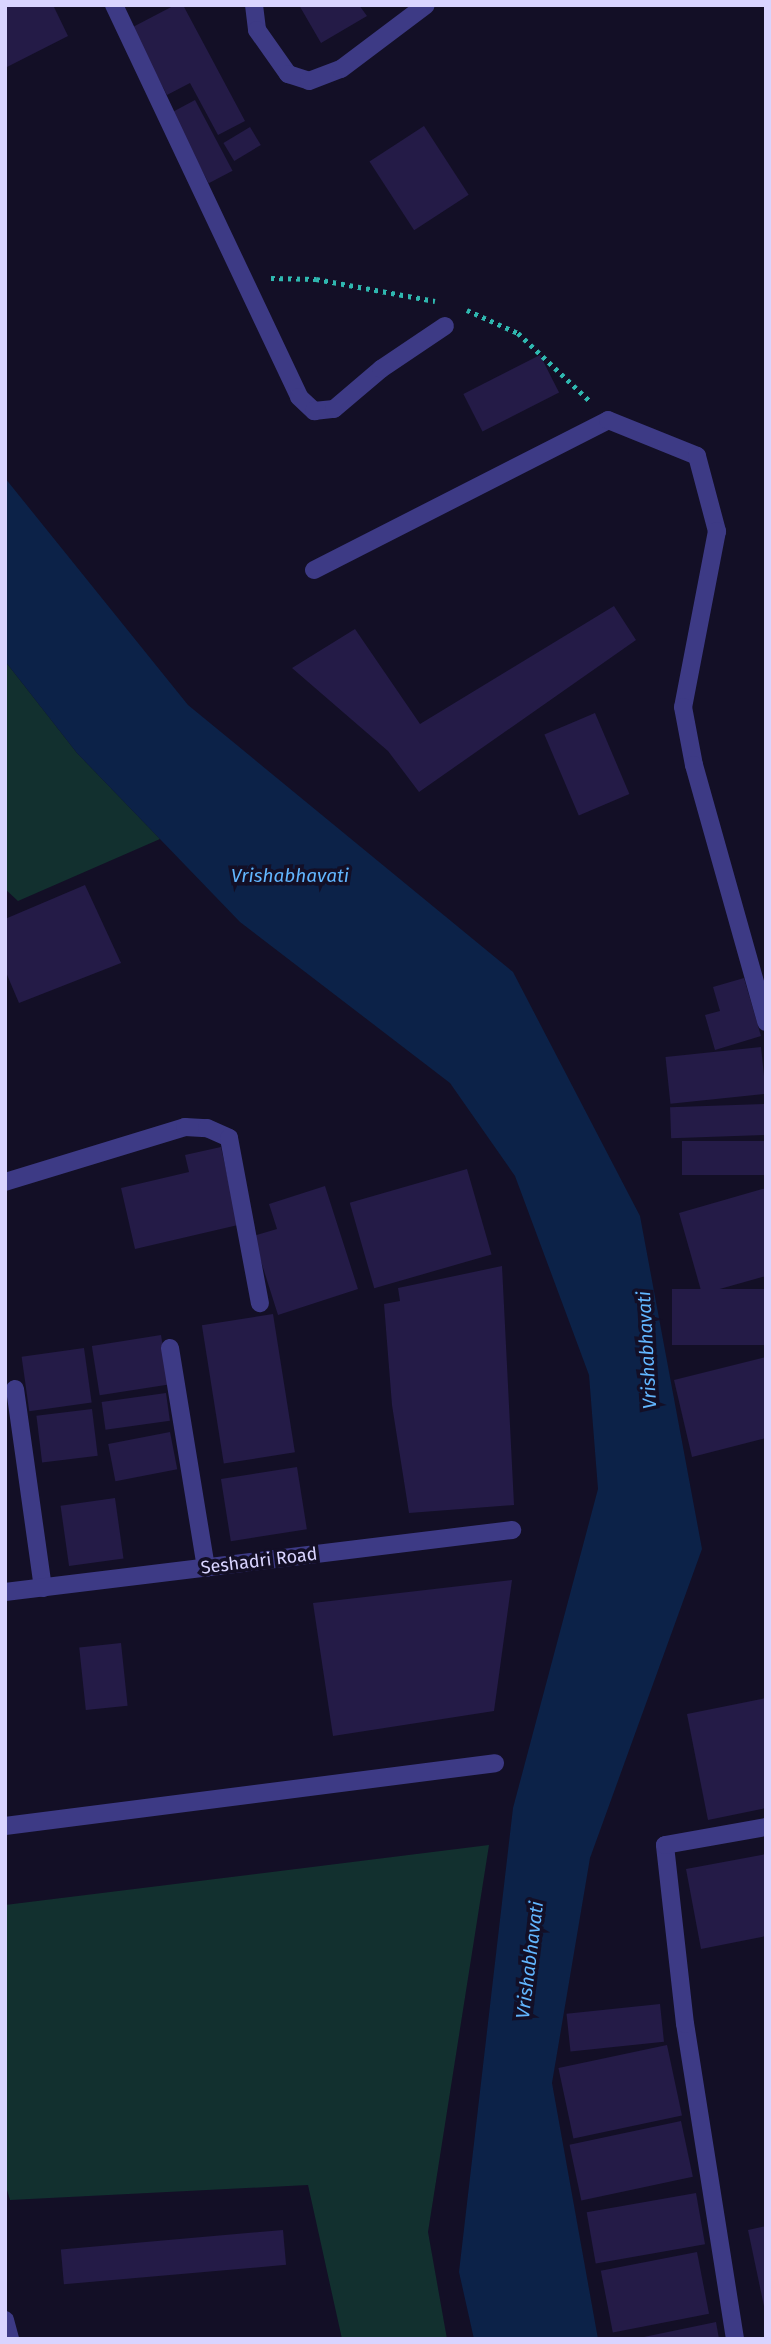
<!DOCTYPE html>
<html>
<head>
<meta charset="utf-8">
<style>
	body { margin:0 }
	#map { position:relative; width:771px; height:2344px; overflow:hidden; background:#130f26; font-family:"Fira Sans",sans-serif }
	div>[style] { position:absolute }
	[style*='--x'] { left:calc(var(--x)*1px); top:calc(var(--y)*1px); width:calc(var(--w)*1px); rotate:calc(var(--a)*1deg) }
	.green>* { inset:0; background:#12302f }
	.water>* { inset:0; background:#0c2248 }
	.building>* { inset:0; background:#241b47; transform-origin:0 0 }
	.path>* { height:4.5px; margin-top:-2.25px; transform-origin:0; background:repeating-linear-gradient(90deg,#2fb8b0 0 3.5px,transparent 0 8.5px) }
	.service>* { height:18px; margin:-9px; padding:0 9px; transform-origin:9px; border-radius:9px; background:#3d3a85 }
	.minor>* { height:18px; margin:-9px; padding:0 9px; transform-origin:9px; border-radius:9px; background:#3d3a85 }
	span { translate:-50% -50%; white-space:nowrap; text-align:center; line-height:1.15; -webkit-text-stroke:7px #130f26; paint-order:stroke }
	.street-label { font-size:18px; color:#d9d4ff }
	.water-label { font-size:19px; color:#62b6ff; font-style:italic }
	.frame { position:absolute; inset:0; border:7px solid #d9d4ff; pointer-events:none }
</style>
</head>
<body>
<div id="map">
	<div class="green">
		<i style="clip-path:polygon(5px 661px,77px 753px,160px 839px,18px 901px,5px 889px)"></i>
		<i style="clip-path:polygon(489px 1845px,428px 2232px,447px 2339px,342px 2339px,308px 2185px,10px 2200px,5px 2183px,5px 1905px)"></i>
	</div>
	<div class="water">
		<i style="clip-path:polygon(5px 478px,188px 705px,513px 972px,640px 1216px,702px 1549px,590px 1858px,552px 2083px,598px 2339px,474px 2339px,459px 2272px,513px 1808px,598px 1489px,589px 1375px,515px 1176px,450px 1083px,240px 922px,77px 753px,5px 661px)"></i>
	</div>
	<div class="building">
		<i style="clip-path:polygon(5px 5px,53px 5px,68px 36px,5px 68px)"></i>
		<i style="clip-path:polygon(175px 5px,183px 5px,245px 121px,218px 135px,190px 83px,167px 95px,131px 28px)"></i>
		<i style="clip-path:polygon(299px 5px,359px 5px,367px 16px,321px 43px)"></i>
		<i style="left:195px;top:100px;width:80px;height:27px;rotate:62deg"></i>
		<i style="left:424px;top:126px;width:82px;height:65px;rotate:57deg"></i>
		<i style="left:250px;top:127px;width:21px;height:31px;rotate:59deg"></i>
		<i style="left:540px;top:355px;width:42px;height:86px;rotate:63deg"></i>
		<i style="clip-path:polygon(614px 606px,636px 640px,419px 792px,388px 751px,292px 668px,355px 629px,420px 724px)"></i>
		<i style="left:595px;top:713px;width:88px;height:55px;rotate:67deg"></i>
		<i style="clip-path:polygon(85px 885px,121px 963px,19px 1003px,5px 970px,5px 919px)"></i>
		<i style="clip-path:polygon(744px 978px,761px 1036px,715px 1050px,705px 1015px,720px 1011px,713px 987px)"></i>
		<i style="left:761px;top:1047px;width:47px;height:96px;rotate:84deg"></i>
		<i style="left:765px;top:1104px;width:31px;height:95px;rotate:88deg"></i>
		<i style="left:766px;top:1141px;width:34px;height:84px;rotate:90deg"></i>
		<i style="clip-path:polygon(221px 1147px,238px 1225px,135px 1249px,121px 1188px,189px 1172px,185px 1155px)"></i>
		<i style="left:467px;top:1169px;width:89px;height:122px;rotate:74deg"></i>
		<i style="clip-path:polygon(325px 1186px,358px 1289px,278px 1315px,253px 1236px,277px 1229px,269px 1204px)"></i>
		<i style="clip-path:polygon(766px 1188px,766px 1276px,702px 1294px,679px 1213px)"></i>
		<i style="clip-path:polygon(502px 1266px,514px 1505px,409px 1513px,392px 1405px,384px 1304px,400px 1301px,398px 1288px)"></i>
		<i style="left:766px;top:1289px;width:56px;height:94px;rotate:90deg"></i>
		<i style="left:273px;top:1314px;width:140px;height:72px;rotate:81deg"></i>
		<i style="left:161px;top:1335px;width:50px;height:70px;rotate:81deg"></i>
		<i style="left:84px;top:1348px;width:55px;height:63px;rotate:82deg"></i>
		<i style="clip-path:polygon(766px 1357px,766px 1438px,692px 1457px,674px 1380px)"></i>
		<i style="left:166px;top:1393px;width:28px;height:65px;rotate:82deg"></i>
		<i style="left:92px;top:1409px;width:47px;height:56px;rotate:83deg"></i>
		<i style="left:170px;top:1432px;width:38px;height:63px;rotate:79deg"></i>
		<i style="left:297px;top:1467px;width:63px;height:77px;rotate:81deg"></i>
		<i style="left:115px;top:1498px;width:61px;height:55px;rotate:82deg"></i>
		<i style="clip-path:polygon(512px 1580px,494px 1711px,333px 1736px,313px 1603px)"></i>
		<i style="left:121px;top:1643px;width:63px;height:42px;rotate:84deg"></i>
		<i style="clip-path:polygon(766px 1698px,766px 1808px,708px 1820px,687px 1714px)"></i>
		<i style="clip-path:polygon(766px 1854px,766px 1936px,701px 1949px,686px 1869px)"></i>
		<i style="left:660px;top:2004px;width:38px;height:94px;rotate:84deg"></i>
		<i style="left:667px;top:2045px;width:72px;height:111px;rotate:78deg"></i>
		<i style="left:681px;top:2121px;width:57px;height:114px;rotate:78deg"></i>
		<i style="left:696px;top:2193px;width:52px;height:111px;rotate:80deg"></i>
		<i style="clip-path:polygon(766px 2226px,766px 2310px,765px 2311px,748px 2230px)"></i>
		<i style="left:283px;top:2230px;width:35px;height:223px;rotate:85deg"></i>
		<i style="left:697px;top:2252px;width:63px;height:98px;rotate:79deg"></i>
		<i style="clip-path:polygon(716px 2322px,719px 2339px,639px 2339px,639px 2338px)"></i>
	</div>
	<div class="path">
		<i style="--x:271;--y:278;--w:45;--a:1.3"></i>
		<i style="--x:316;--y:279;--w:121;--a:10.5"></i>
		<i style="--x:467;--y:310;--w:56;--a:24.3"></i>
		<i style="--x:518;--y:333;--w:99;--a:43.4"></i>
	</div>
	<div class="service">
		<i style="--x:254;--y:5;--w:25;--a:83"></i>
		<i style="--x:257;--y:30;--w:54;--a:54.8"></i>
		<i style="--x:288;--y:74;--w:22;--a:18"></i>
		<i style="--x:309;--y:81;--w:34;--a:-21"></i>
		<i style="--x:341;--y:69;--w:106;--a:-37"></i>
		<i style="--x:5;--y:1182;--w:188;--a:-17"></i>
		<i style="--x:185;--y:1127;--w:22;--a:3"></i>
		<i style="--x:207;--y:1128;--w:24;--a:24"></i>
		<i style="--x:229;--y:1138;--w:168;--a:79.4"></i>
	</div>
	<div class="minor">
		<i style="--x:114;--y:5;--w:433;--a:64.7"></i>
		<i style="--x:299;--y:397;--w:21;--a:43"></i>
		<i style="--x:314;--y:411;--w:20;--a:-6"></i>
		<i style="--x:334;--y:409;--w:62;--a:-40.4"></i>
		<i style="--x:381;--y:369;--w:77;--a:-33.9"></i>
		<i style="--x:314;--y:570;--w:330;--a:-27"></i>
		<i style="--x:608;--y:420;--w:96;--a:22"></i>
		<i style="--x:697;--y:456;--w:78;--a:75.1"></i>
		<i style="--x:717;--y:531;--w:179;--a:100.9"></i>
		<i style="--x:683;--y:707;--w:59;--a:79.3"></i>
		<i style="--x:694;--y:765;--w:267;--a:74.3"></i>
		<i style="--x:170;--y:1348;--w:223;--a:80.7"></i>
		<i style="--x:15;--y:1389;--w:201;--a:82"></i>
		<i style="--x:5;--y:1592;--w:511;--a:-6.97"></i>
		<i style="--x:5;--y:1826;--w:494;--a:-7.3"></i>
		<i style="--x:5;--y:2320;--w:20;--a:75"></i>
		<i style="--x:735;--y:2339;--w:319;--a:-99"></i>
		<i style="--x:685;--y:2024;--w:180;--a:-96.4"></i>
		<i style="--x:665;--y:1845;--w:103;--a:-10.1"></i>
	</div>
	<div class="street-label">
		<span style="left:259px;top:1561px;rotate:-7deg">Seshadri Road</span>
	</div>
	<div class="water-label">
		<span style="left:290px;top:876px">Vrishabhavati</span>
		<span style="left:647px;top:1350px;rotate:-93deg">Vrishabhavati</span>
		<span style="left:530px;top:1960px;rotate:-83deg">Vrishabhavati</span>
	</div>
	<div class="frame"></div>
</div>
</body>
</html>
